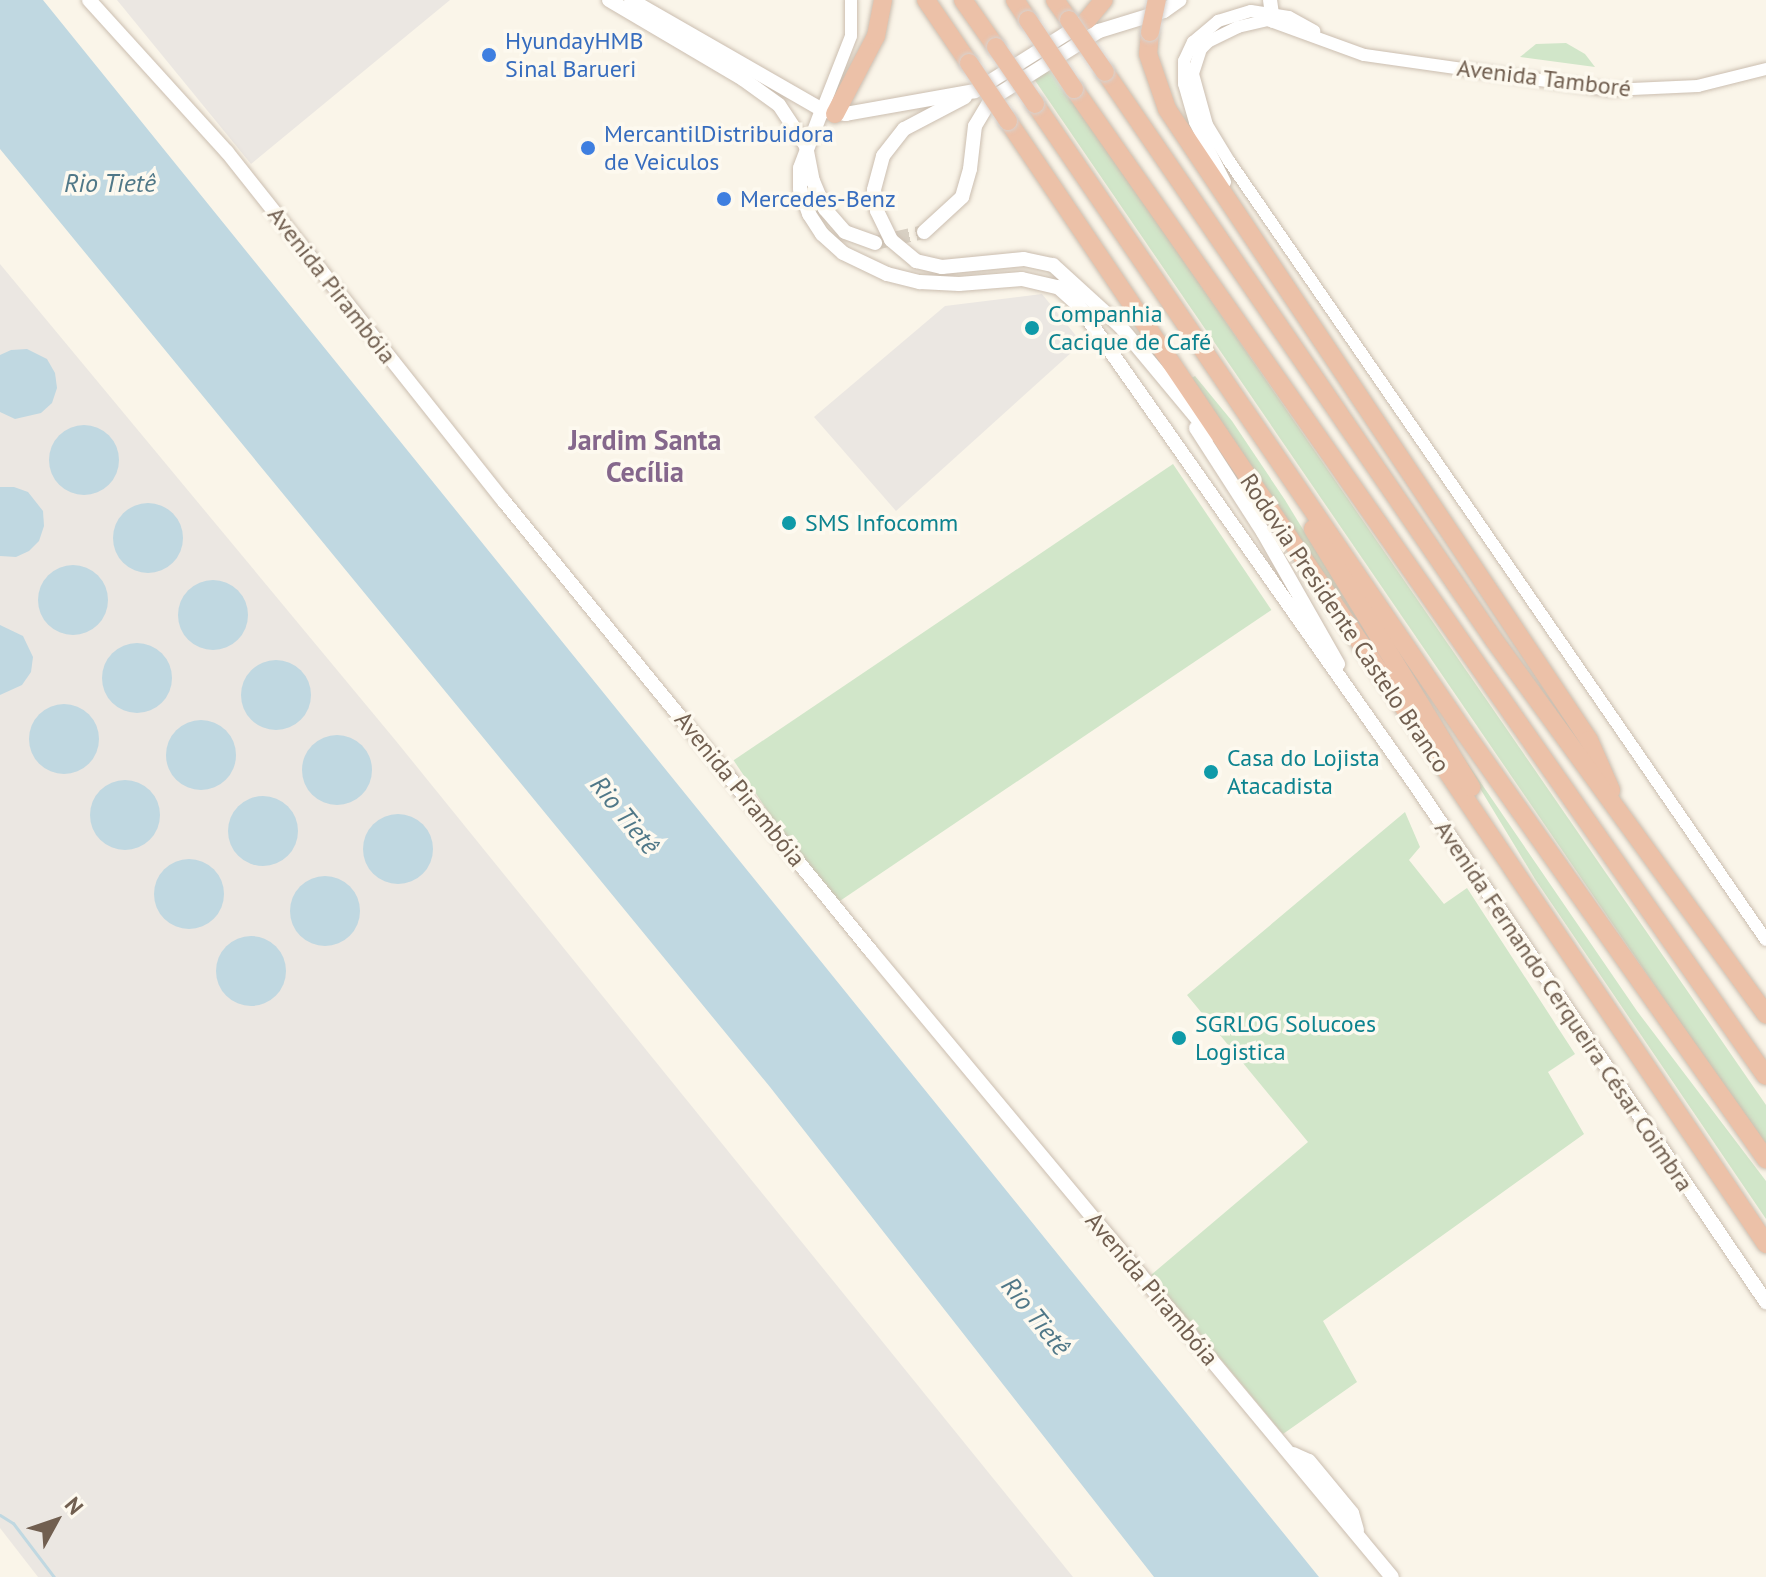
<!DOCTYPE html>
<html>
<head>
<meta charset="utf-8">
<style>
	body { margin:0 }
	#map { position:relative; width:1766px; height:1577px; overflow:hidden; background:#faf5e9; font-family:"PT Sans",sans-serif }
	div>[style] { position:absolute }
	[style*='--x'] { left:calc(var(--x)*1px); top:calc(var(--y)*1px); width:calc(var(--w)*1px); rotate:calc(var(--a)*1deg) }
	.industrial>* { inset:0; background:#ebe7e2 }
	.green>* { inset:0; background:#d1e6c9; transform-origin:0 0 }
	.water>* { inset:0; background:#c0d8e1 }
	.round { border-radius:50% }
	.stream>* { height:3px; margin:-1.5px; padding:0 1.5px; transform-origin:1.5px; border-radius:1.5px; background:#c0d8e1 }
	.secondary-tunnel>* { height:14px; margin-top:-7px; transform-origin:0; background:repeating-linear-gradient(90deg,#d8d0c3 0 14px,transparent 0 21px) }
	.roads { filter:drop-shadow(0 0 2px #cbbeb0) drop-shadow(0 0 2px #cbbeb0) }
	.tertiary>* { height:12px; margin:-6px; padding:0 6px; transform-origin:6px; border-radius:6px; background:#fff }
	.secondary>* { height:14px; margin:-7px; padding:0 7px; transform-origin:7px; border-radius:7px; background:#fff }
	.motorway>* { height:18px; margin:-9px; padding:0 9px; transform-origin:9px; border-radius:9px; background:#ecc1a8 }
	.bridges { filter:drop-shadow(0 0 2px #d7d2ce) drop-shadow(0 0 2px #d7d2ce) }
	.motorway-bridge>* { height:18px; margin:-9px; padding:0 9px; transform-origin:9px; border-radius:9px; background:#ecc1a8 }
	.dots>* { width:22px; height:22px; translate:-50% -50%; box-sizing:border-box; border:4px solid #fdf9ef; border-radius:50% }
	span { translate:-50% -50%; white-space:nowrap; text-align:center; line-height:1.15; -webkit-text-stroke:7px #fdf9ef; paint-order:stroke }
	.shop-label { font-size:24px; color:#366cbe }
	.left { translate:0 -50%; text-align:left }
	.street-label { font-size:24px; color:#715f50 }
	.culture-label { font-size:24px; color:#0d838f }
	.water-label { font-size:26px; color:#507888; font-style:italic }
	.quarter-label { font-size:28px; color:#85678c; font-weight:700 }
	.north { position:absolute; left:16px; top:1481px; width:80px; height:80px; -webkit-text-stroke:6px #fdf9ef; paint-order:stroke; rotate:50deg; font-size:22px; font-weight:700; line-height:32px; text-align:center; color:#715f50 }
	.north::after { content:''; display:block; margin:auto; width:28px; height:36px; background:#715f50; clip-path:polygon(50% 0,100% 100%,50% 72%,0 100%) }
</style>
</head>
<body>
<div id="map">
	<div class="industrial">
		<i style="clip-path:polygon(117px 0,450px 0,251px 164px)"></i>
		<i style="clip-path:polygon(0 264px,396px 741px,1073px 1577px,38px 1577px,0 1528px)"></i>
		<i style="clip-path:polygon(1042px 294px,1082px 343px,896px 511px,814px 417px,945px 306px)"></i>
	</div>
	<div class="green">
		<i style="clip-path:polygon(1566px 43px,1585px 54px,1595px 67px,1520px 57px,1536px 44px)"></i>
		<i style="clip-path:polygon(1050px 67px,1766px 1105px,1766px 1148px,1034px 79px)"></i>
		<i style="clip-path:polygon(1195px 376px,1232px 421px,1285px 500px,1465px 795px,1190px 379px)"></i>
		<i style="left:1173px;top:464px;width:176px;height:530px;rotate:56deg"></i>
		<i style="clip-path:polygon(1444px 729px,1637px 1011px,1766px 1181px,1766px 1219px,1535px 879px)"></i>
		<i style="clip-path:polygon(1405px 812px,1420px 847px,1409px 860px,1444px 904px,1467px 888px,1575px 1054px,1548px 1072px,1584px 1134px,1323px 1321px,1357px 1382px,1283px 1434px,1151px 1275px,1308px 1142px,1187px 995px)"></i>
	</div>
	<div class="water">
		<i style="clip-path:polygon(0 0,43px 0,1319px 1577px,1154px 1577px,770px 1087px,0 149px)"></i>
		<i style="clip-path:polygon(27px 349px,47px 359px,55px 373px,57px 388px,52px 403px,41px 413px,15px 419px,0 412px,0 355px,11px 350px)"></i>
		<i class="round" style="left:49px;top:425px;width:70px;height:70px"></i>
		<i style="clip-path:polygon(0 487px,14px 487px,28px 492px,43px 511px,44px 526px,39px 541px,29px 551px,16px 557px,0 556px)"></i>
		<i class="round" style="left:113px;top:503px;width:70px;height:70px"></i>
		<i class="round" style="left:38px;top:565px;width:70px;height:70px"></i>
		<i class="round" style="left:178px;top:580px;width:70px;height:70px"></i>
		<i style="clip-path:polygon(0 625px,23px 636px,33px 657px,31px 672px,22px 685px,0 695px)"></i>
		<i class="round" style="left:102px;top:643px;width:70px;height:70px"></i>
		<i class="round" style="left:241px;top:660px;width:70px;height:70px"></i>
		<i class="round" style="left:29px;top:704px;width:70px;height:70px"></i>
		<i class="round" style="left:166px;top:720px;width:70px;height:70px"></i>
		<i class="round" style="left:302px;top:735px;width:70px;height:70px"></i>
		<i class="round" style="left:90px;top:780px;width:70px;height:70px"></i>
		<i class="round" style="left:228px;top:796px;width:70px;height:70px"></i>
		<i class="round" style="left:363px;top:814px;width:70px;height:70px"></i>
		<i class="round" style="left:154px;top:859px;width:70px;height:70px"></i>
		<i class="round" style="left:290px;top:876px;width:70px;height:70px"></i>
		<i class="round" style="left:216px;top:936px;width:70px;height:70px"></i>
	</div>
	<div class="stream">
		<i style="--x:0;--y:1515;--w:15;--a:32"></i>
		<i style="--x:13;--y:1523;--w:68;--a:52.8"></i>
	</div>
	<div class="secondary-tunnel">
		<i style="--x:875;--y:243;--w:50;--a:-12.7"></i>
	</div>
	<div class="roads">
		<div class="tertiary">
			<i style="--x:1766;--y:69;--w:70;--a:166"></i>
			<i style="--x:1698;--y:86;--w:88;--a:177.4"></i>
			<i style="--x:1610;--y:90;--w:248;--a:-171.9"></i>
			<i style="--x:1364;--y:55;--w:102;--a:-160"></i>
			<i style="--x:1268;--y:20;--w:31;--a:167"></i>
			<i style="--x:1238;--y:27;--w:32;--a:154"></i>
			<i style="--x:1209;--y:41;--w:11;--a:135"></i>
			<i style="--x:1201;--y:49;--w:26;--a:108"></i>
			<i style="--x:1193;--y:74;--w:53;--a:74.6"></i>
			<i style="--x:1207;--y:125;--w:42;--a:58.6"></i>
			<i style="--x:1229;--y:161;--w:946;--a:55.42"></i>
			<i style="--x:822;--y:110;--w:79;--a:-68.6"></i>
			<i style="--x:851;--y:36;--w:36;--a:-90"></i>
			<i style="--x:1225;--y:182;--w:67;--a:-116.6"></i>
			<i style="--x:1195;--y:122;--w:40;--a:-106"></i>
			<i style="--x:1184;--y:84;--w:23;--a:-90"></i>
			<i style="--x:1184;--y:61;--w:21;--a:-65"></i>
			<i style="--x:1193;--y:42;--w:33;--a:-40"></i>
			<i style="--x:1218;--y:21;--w:34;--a:-17"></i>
			<i style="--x:1251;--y:11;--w:38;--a:9"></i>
			<i style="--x:1289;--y:17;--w:29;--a:29"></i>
		</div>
		<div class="secondary">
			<i style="--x:89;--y:0;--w:205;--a:47.8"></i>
			<i style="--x:227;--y:152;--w:444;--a:51.6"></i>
			<i style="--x:503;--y:500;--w:582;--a:50.79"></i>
			<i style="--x:871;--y:951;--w:814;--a:50.23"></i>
			<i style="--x:609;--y:0;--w:156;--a:30.5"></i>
			<i style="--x:743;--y:79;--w:44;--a:35.8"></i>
			<i style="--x:779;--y:105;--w:49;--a:56.6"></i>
			<i style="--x:806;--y:146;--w:36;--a:79"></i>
			<i style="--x:813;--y:181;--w:30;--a:67"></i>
			<i style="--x:825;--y:209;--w:30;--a:49"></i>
			<i style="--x:845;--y:232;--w:32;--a:20"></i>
			<i style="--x:631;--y:0;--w:220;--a:29.9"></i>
			<i style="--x:1270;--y:0;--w:21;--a:82"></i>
			<i style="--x:1083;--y:23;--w:128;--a:147.8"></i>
			<i style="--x:975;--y:91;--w:131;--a:169.9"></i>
			<i style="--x:846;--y:114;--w:24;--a:-171"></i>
			<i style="--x:822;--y:110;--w:62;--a:110.8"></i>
			<i style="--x:800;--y:168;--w:21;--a:90"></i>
			<i style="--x:800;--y:189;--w:27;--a:70"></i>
			<i style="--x:809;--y:214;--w:24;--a:57"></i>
			<i style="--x:822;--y:234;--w:28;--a:42"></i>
			<i style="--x:843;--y:253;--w:49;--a:25.5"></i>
			<i style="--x:887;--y:274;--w:34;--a:14"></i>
			<i style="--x:920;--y:282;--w:39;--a:3"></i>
			<i style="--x:959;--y:284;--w:63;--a:-4.5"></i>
			<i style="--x:1022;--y:279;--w:37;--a:13"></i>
			<i style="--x:1058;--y:287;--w:27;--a:42"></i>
			<i style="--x:1078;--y:305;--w:588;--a:54.9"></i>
			<i style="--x:1416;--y:786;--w:624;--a:55.85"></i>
			<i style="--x:965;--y:97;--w:69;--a:152.3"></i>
			<i style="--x:904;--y:129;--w:34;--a:128"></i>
			<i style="--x:883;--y:156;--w:35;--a:105"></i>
			<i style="--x:874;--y:190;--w:21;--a:82"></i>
			<i style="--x:877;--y:211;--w:32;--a:64"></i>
			<i style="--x:891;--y:240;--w:33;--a:40"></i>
			<i style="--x:916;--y:261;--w:27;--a:13"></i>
			<i style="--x:942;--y:267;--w:82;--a:-5.6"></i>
			<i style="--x:1024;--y:259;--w:30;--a:12"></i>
			<i style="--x:1053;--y:265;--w:91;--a:42.3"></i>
			<i style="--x:1120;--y:326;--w:141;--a:50.2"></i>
			<i style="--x:924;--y:232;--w:52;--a:-42.6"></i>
			<i style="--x:962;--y:197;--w:29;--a:-74"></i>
			<i style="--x:970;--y:169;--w:43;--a:-83.4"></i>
			<i style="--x:975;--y:126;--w:31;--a:-59"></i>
			<i style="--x:991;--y:99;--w:128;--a:-32.2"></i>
			<i style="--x:1099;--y:31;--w:68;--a:-17.1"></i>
			<i style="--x:1164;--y:11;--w:19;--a:-35"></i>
			<i style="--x:1196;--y:428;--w:124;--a:57.2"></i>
			<i style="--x:1263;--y:532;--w:152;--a:60.4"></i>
			<i style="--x:1293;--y:1454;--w:17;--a:24"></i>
			<i style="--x:1309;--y:1461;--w:67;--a:50.4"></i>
			<i style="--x:1352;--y:1513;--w:18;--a:74"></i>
		</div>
		<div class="motorway">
			<i style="--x:926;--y:0;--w:76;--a:55.7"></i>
			<i style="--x:963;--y:0;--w:57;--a:54.9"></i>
			<i style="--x:1015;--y:0;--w:24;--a:57"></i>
			<i style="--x:1055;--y:0;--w:24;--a:55"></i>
			<i style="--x:1087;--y:20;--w:26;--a:-50"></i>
			<i style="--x:1150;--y:32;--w:22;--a:95"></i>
			<i style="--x:1148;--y:54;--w:58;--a:70.9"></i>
			<i style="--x:1167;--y:109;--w:759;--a:56.23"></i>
			<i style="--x:1589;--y:740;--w:55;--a:66.3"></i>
			<i style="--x:1105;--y:72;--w:688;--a:55.59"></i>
			<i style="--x:1494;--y:640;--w:463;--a:54"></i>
			<i style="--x:1074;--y:89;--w:1205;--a:54.97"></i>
			<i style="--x:1035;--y:104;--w:762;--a:55.64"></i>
			<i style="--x:1465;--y:733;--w:522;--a:54.76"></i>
			<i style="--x:835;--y:114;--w:88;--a:-62.3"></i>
			<i style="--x:876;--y:36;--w:37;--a:-79"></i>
			<i style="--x:1008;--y:121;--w:1355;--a:55.98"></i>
			<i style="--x:1313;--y:529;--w:303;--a:58.5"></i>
		</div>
	</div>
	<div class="bridges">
		<div class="motorway-bridge">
			<i style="--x:1028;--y:20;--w:83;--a:56.3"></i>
			<i style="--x:1069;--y:20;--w:63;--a:55.3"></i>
			<i style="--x:1150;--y:32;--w:33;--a:-78"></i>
			<i style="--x:996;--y:47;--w:69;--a:55.6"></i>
			<i style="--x:969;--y:63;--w:70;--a:56.1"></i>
		</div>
	</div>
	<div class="dots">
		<i style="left:489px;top:55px;background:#3f7fe0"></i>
		<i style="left:588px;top:148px;background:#3f7fe0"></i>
		<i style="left:724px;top:199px;background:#3f7fe0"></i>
		<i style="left:1032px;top:328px;background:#0f9aa8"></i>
		<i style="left:789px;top:523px;background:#0f9aa8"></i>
		<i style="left:1211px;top:772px;background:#0f9aa8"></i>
		<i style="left:1179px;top:1038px;background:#0f9aa8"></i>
	</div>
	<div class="shop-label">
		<span class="left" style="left:505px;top:55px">HyundayHMB<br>Sinal Barueri</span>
		<span class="left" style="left:604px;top:148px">MercantilDistribuidora<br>de Veiculos</span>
		<span class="left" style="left:740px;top:199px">Mercedes-Benz</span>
	</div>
	<div class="street-label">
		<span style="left:1544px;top:78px;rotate:7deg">Avenida Tamboré</span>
		<span style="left:332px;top:285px;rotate:52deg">Avenida Pirambóia</span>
		<span style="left:1345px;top:623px;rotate:56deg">Rodovia Presidente Castelo Branco</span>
		<span style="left:740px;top:789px;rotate:51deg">Avenida Pirambóia</span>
		<span style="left:1564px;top:1006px;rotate:56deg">Avenida Fernando Cerqueira César Coimbra</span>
		<span style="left:1152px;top:1289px;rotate:50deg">Avenida Pirambóia</span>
	</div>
	<div class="culture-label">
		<span class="left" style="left:1048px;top:328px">Companhia<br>Cacique de Café</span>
		<span class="left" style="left:805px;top:523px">SMS Infocomm</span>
		<span class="left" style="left:1227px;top:772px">Casa do Lojista<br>Atacadista</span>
		<span class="left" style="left:1195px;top:1038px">SGRLOG Solucoes<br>Logistica</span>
	</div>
	<div class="water-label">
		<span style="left:110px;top:183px">Rio Tietê</span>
		<span style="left:625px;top:815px;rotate:51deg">Rio Tietê</span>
		<span style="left:1036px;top:1316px;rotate:51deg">Rio Tietê</span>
	</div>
	<div class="quarter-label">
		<span style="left:645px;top:456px">Jardim Santa<br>Cecília</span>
	</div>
	<div class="north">N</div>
</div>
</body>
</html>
